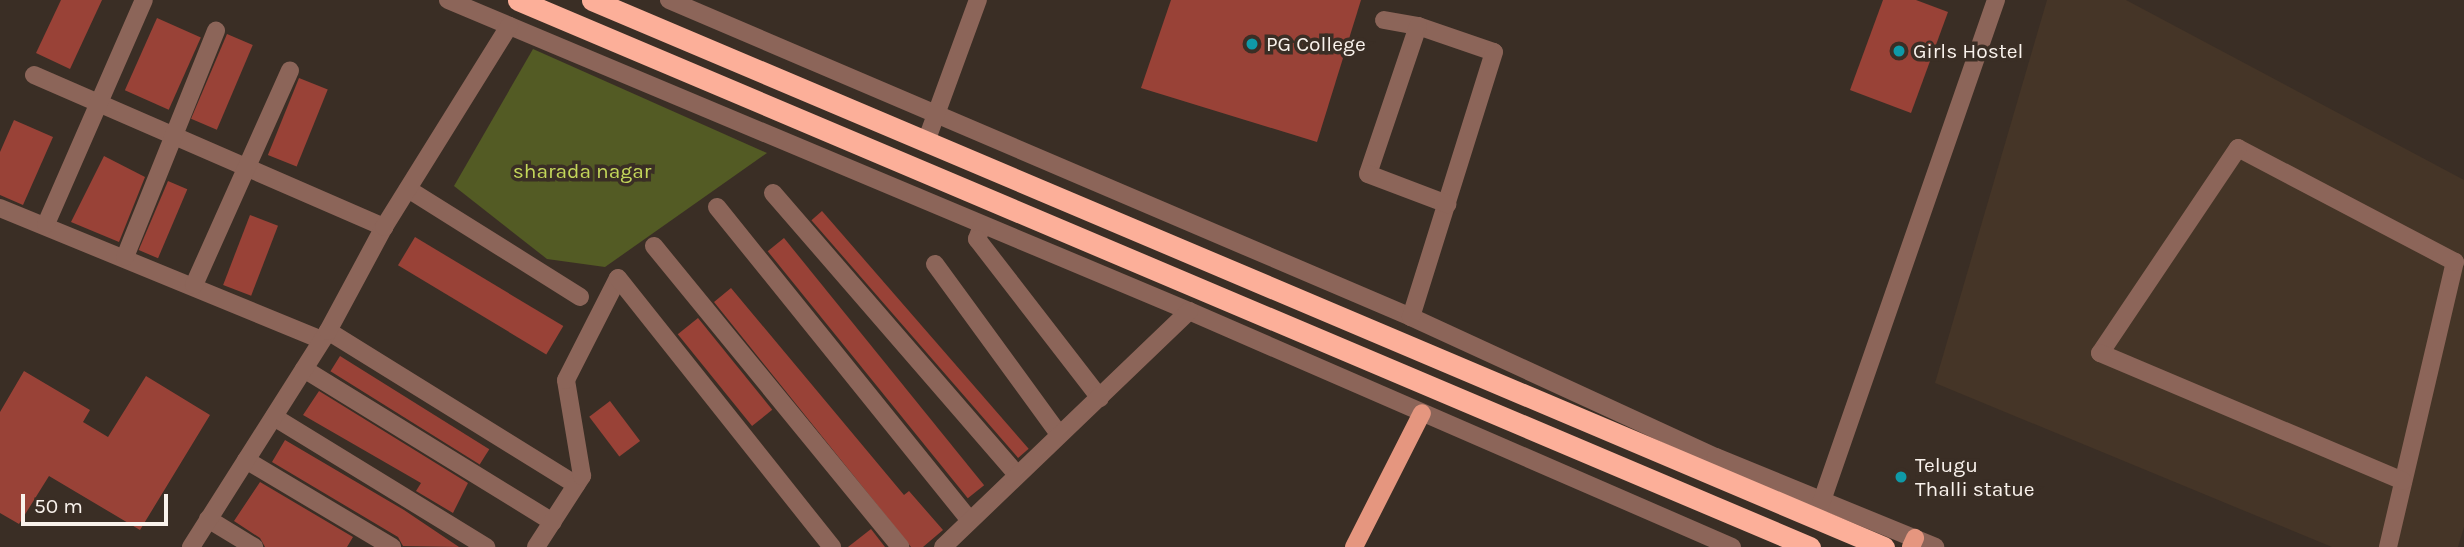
<!DOCTYPE html>
<html>
<head>
<meta charset="utf-8">
<style>
	body { margin:0 }
	#map { position:relative; width:2464px; height:547px; overflow:hidden; background:#3a2e25; font-family:Karla,sans-serif }
	div>[style] { position:absolute }
	[style*='--x'] { left:calc(var(--x)*1px); top:calc(var(--y)*1px); width:calc(var(--w)*1px); rotate:calc(var(--a)*1deg) }
	.built>* { inset:0; background:#453527 }
	.green>* { inset:0; background:#535b24 }
	.building>* { inset:0; background:#994237; transform-origin:0 0 }
	.minor>* { height:18px; margin:-9px; padding:0 9px; transform-origin:9px; border-radius:9px; background:#8c6559 }
	.major>* { height:18px; margin:-9px; padding:0 9px; transform-origin:9px; border-radius:9px; background:#e5967f }
	.highway>* { height:21px; margin:-10.5px; padding:0 10.5px; transform-origin:10.5px; border-radius:10.5px; background:#fcaf99 }
	.dots>* { width:19px; height:19px; translate:-50% -50%; box-sizing:border-box; border:4px solid #3a2e25; border-radius:50% }
	span { translate:-50% -50%; white-space:nowrap; text-align:center; line-height:1.15; -webkit-text-stroke:7px #3a2e25; paint-order:stroke }
	.poi-label { font-size:21px; color:#f9f2ec }
	.left { translate:0 -50%; text-align:left }
	.park-label { font-size:21px; color:#c4d75a }
	.scale { position:absolute; left:21px; top:494px; width:147px; height:32px; box-sizing:border-box; border:4px solid #f9f2ec; border-top:0; padding-left:9px; font-size:21px; line-height:24px; white-space:nowrap; color:#f9f2ec; -webkit-text-stroke:5px #3a2e25; paint-order:stroke }
</style>
</head>
<body>
<div id="map">
	<div class="built">
		<i style="clip-path:polygon(2047px 0,2126px 0,2464px 180px,2464px 527px,2458px 547px,2332px 547px,1935px 383px)"></i>
	</div>
	<div class="green">
		<i style="clip-path:polygon(533px 49px,767px 153px,605px 267px,547px 259px,454px 186px)"></i>
	</div>
	<div class="building">
		<i style="clip-path:polygon(61px 0,102px 0,70px 69px,36px 53px)"></i>
		<i style="clip-path:polygon(1171px 0,1361px 0,1317px 142px,1141px 88px)"></i>
		<i style="clip-path:polygon(1883px 0,1916px 0,1948px 12px,1911px 113px,1850px 90px)"></i>
		<i style="left:157px;top:18px;width:48px;height:79px;rotate:24deg"></i>
		<i style="left:227px;top:34px;width:28px;height:92px;rotate:23deg"></i>
		<i style="left:299px;top:78px;width:31px;height:83px;rotate:22deg"></i>
		<i style="clip-path:polygon(14px 120px,53px 137px,23px 205px,0 195px,0 152px)"></i>
		<i style="clip-path:polygon(104px 156px,145px 177px,119px 242px,71px 222px)"></i>
		<i style="left:168px;top:181px;width:21px;height:75px;rotate:23deg"></i>
		<i style="left:822px;top:211px;width:315px;height:14px;rotate:49deg"></i>
		<i style="left:250px;top:215px;width:30px;height:75px;rotate:21deg"></i>
		<i style="left:415px;top:237px;width:173px;height:33px;rotate:31deg"></i>
		<i style="left:784px;top:238px;width:318px;height:21px;rotate:51deg"></i>
		<i style="clip-path:polygon(731px 288px,904px 495px,909px 491px,943px 530px,923px 547px,911px 547px,714px 302px)"></i>
		<i style="left:698px;top:318px;width:118px;height:26px;rotate:51deg"></i>
		<i style="left:340px;top:356px;width:176px;height:18px;rotate:32deg"></i>
		<i style="clip-path:polygon(24px 371px,90px 410px,83px 422px,108px 437px,146px 376px,210px 415px,140px 530px,49px 476px,19px 524px,0 513px,0 412px)"></i>
		<i style="clip-path:polygon(319px 391px,468px 483px,453px 513px,416px 491px,421px 483px,303px 415px)"></i>
		<i style="left:610px;top:401px;width:50px;height:26px;rotate:53deg"></i>
		<i style="clip-path:polygon(285px 440px,404px 510px,459px 547px,403px 546px,398px 537px,272px 462px)"></i>
		<i style="clip-path:polygon(260px 482px,353px 537px,347px 547px,265px 547px,260px 538px,234px 521px)"></i>
		<i style="clip-path:polygon(871px 529px,885px 547px,848px 547px)"></i>
	</div>
	<div class="minor">
		<i style="--x:448;--y:0;--w:804;--a:22.77"></i>
		<i style="--x:1189;--y:311;--w:592;--a:23.49"></i>
		<i style="--x:669;--y:0;--w:807;--a:23.13"></i>
		<i style="--x:1411;--y:317;--w:336;--a:24.7"></i>
		<i style="--x:1716;--y:457;--w:237;--a:22.3"></i>
		<i style="--x:1384;--y:20;--w:35;--a:10"></i>
		<i style="--x:1418;--y:26;--w:80;--a:18.9"></i>
		<i style="--x:1494;--y:52;--w:278;--a:107.4"></i>
		<i style="--x:1418;--y:26;--w:156;--a:108.7"></i>
		<i style="--x:1368;--y:174;--w:85;--a:20.8"></i>
		<i style="--x:34;--y:75;--w:382;--a:23.5"></i>
		<i style="--x:927;--y:139;--w:148;--a:-69.9"></i>
		<i style="--x:408;--y:189;--w:203;--a:32.1"></i>
		<i style="--x:773;--y:193;--w:371;--a:49.1"></i>
		<i style="--x:717;--y:207;--w:402;--a:51.1"></i>
		<i style="--x:0;--y:208;--w:348;--a:22.3"></i>
		<i style="--x:46;--y:224;--w:244;--a:-66.4"></i>
		<i style="--x:982;--y:226;--w:14;--a:111"></i>
		<i style="--x:977;--y:239;--w:201;--a:52.3"></i>
		<i style="--x:654;--y:246;--w:389;--a:50.7"></i>
		<i style="--x:125;--y:257;--w:244;--a:-68.1"></i>
		<i style="--x:935;--y:264;--w:210;--a:53.9"></i>
		<i style="--x:194;--y:285;--w:235;--a:-65.9"></i>
		<i style="--x:328;--y:331;--w:292;--a:31.8"></i>
		<i style="--x:304;--y:369;--w:292;--a:31.6"></i>
		<i style="--x:274;--y:417;--w:249;--a:31.5"></i>
		<i style="--x:246;--y:460;--w:170;--a:30.8"></i>
		<i style="--x:1818;--y:512;--w:542;--a:-70.83"></i>
		<i style="--x:208;--y:519;--w:54;--a:31.3"></i>
		<i style="--x:191;--y:547;--w:256;--a:-57.6"></i>
		<i style="--x:328;--y:331;--w:118;--a:-61.7"></i>
		<i style="--x:384;--y:227;--w:237;--a:-58.1"></i>
		<i style="--x:536;--y:547;--w:85;--a:-57.1"></i>
		<i style="--x:582;--y:476;--w:97;--a:-99.5"></i>
		<i style="--x:566;--y:380;--w:114;--a:-63"></i>
		<i style="--x:618;--y:278;--w:344;--a:51.5"></i>
		<i style="--x:943;--y:547;--w:341;--a:-43.8"></i>
		<i style="--x:2388;--y:547;--w:293;--a:-76.8"></i>
		<i style="--x:2455;--y:262;--w:245;--a:-152.3"></i>
		<i style="--x:2238;--y:148;--w:247;--a:123.9"></i>
		<i style="--x:2100;--y:353;--w:329;--a:22.9"></i>
	</div>
	<div class="major">
		<i style="--x:1354;--y:547;--w:150;--a:-63.1"></i>
		<i style="--x:1911;--y:547;--w:10;--a:-66"></i>
	</div>
	<div class="highway">
		<i style="--x:518;--y:0;--w:1403;--a:22.95"></i>
		<i style="--x:592;--y:0;--w:1403;--a:22.95"></i>
	</div>
	<div class="dots">
		<i style="left:1252px;top:44px;background:#0f9aa8"></i>
		<i style="left:1899px;top:51px;background:#0f9aa8"></i>
		<i style="left:1901px;top:477px;background:#0f9aa8"></i>
	</div>
	<div class="poi-label">
		<span class="left" style="left:1266px;top:44px">PG College</span>
		<span class="left" style="left:1913px;top:51px">Girls Hostel</span>
		<span class="left" style="left:1915px;top:477px">Telugu<br>Thalli statue</span>
	</div>
	<div class="park-label">
		<span style="left:582px;top:171px">sharada nagar</span>
	</div>
	<div class="scale">50 m</div>
</div>
</body>
</html>
